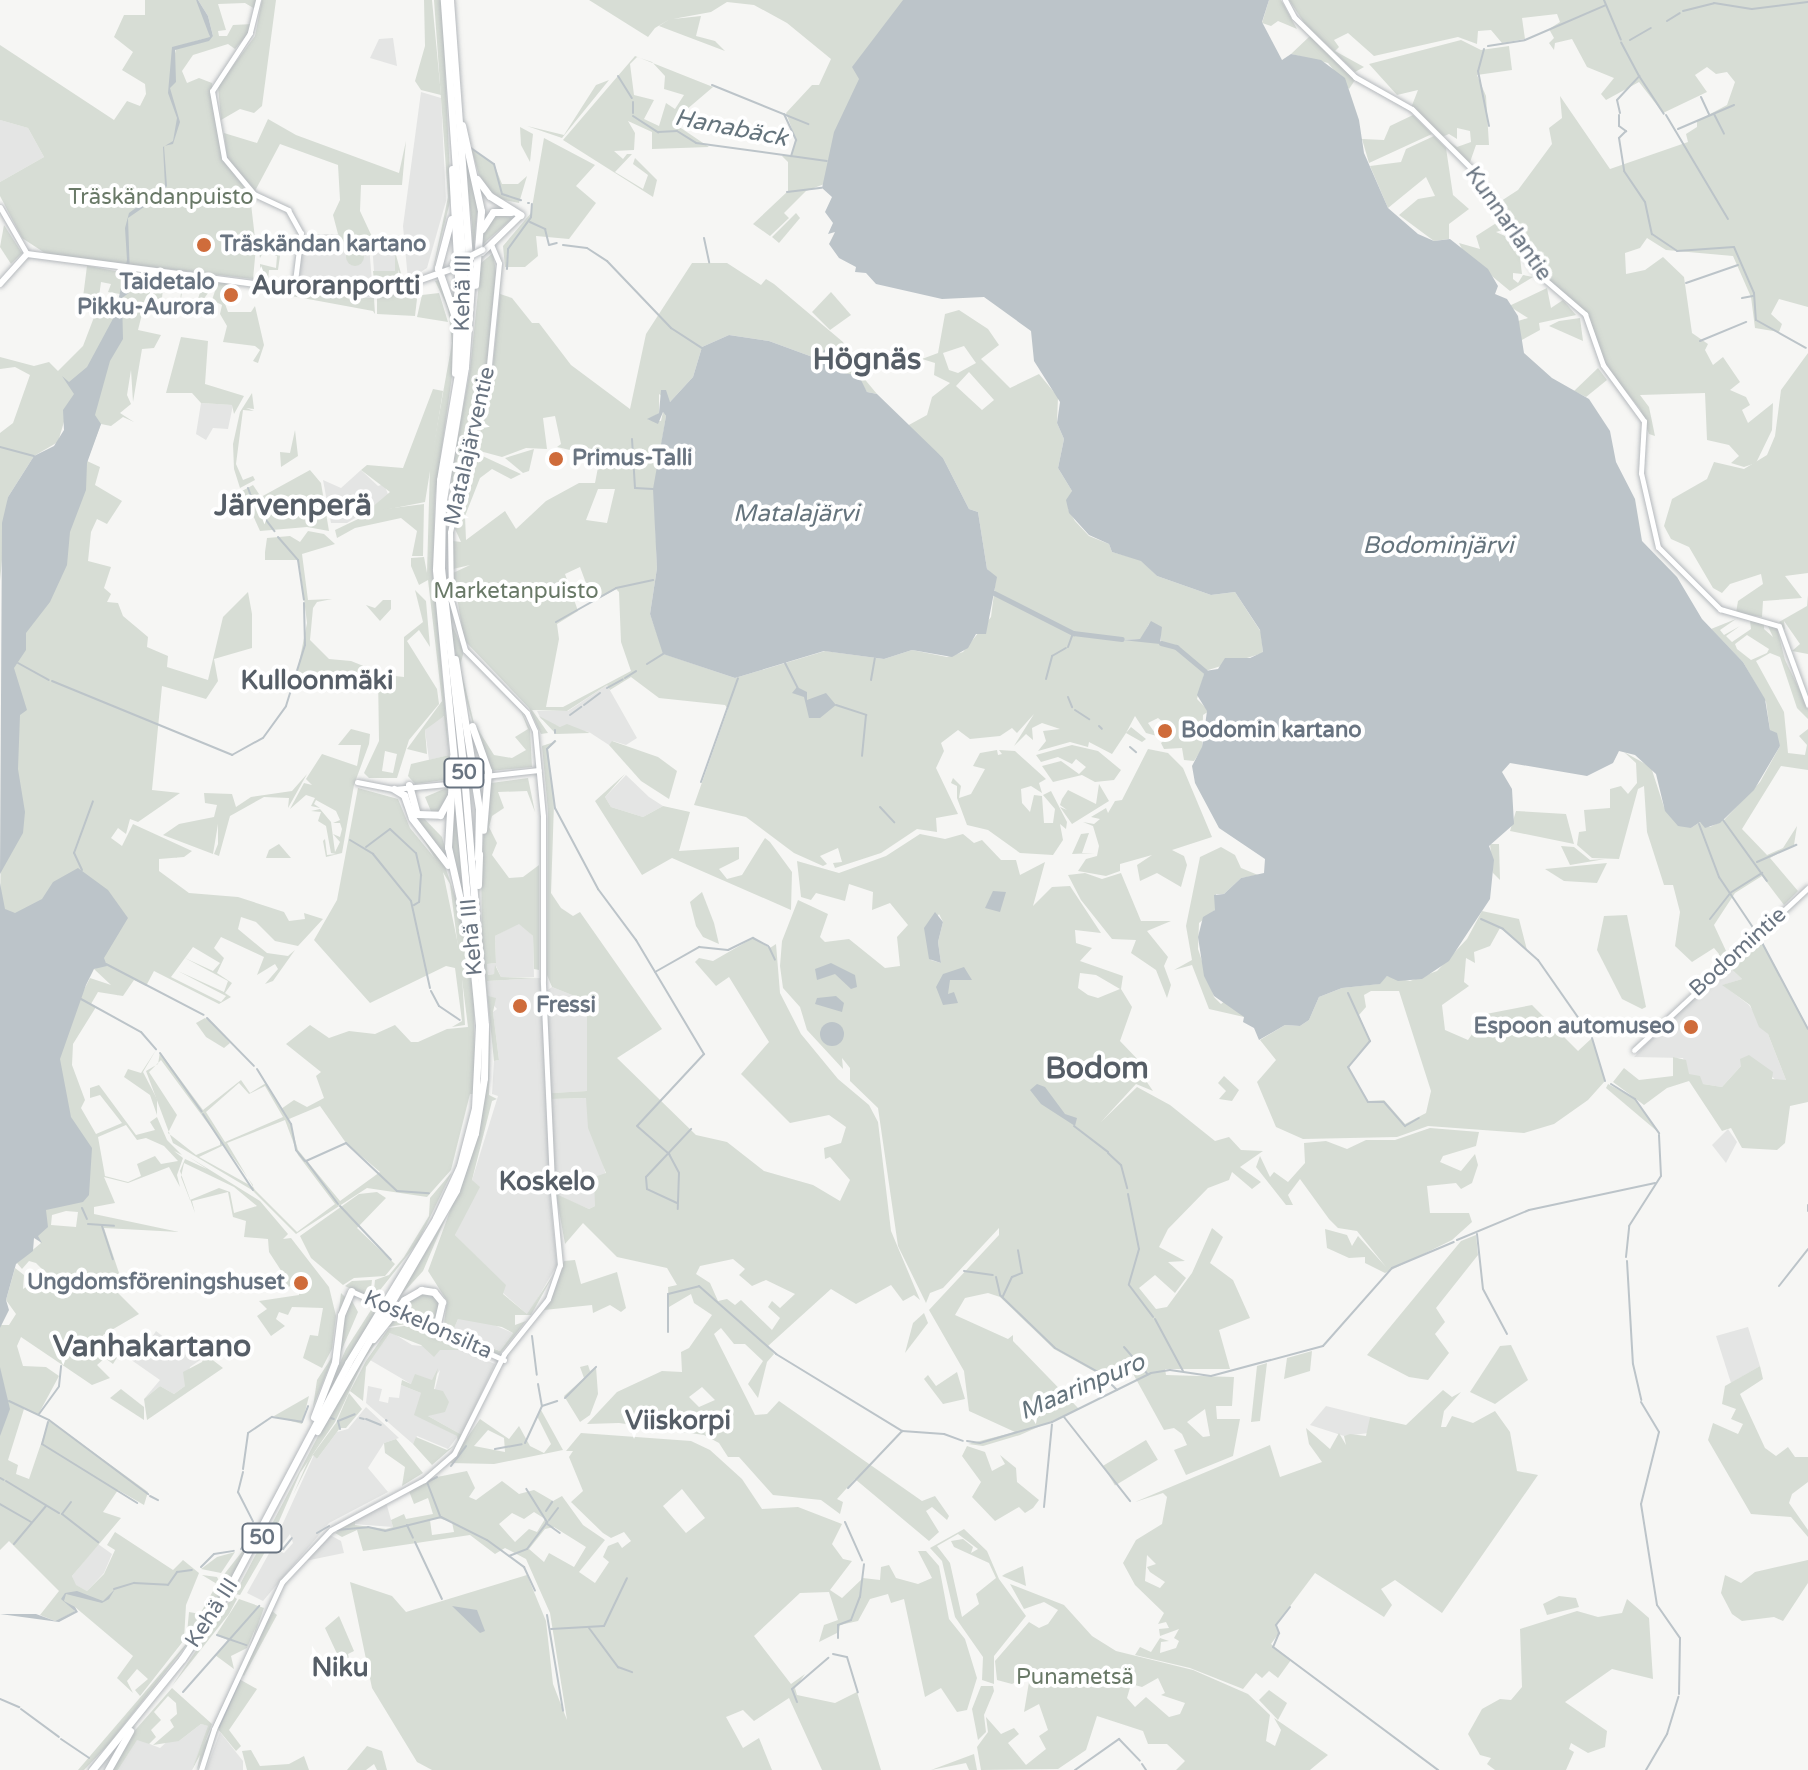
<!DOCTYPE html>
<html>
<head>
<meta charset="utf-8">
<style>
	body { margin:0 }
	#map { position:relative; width:1808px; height:1770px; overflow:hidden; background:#f6f6f4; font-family:"Varela Round",sans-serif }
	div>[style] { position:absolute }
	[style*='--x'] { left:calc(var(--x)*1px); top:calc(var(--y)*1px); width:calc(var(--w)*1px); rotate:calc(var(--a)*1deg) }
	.built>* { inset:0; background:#e4e5e4 }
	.green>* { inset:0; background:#d7ddd5; transform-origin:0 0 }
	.round { border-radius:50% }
	.water>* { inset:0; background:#bcc4c9 }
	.stream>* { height:2px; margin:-1px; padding:0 1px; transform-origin:1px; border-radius:1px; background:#bcc4c9 }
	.river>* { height:5px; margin:-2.5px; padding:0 2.5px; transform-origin:2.5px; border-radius:2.5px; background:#bcc4c9 }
	.roads { filter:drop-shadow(0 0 2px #b5b9bd) drop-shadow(0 0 2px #b5b9bd) }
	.secondary>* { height:5px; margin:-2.5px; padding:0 2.5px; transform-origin:2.5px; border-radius:2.5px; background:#fff }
	.primary>* { height:6px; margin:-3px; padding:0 3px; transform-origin:3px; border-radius:3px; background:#fff }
	.highway>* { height:7px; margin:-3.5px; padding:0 3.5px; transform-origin:3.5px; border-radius:3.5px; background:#fff }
	.bridges { filter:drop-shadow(0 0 2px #b5b9bd) drop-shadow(0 0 2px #b5b9bd) }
	.secondary-bridge>* { height:5px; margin:-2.5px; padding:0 2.5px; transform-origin:2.5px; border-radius:2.5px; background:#fff }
	.primary-bridge>* { height:6px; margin:-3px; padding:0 3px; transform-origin:3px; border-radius:3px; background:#fff }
	.dots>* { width:22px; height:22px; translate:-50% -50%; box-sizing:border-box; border:4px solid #fff; border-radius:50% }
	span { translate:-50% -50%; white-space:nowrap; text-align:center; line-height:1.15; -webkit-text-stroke:8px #fff; paint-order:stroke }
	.shield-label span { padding:2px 6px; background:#fff; border:2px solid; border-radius:6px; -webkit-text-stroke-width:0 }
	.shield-label { font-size:20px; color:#697481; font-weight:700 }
	.park-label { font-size:22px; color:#697967 }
	.street-label { font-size:22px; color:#697481 }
	.poi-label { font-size:22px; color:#697481; font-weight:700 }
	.left { translate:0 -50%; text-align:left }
	.right { translate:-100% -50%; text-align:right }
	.water-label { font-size:24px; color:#65747d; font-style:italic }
	.quarter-label { font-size:26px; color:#565e67; font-weight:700 }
	.district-label { font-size:30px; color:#565e67; font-weight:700 }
</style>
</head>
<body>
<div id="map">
	<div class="built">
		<i style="clip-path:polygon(393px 38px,397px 66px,370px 58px,379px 39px)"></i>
		<i style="clip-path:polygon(421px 92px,441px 98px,446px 201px,427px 268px,408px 280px,403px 226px)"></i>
		<i style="clip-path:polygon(0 120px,28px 128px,44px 157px,0 182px)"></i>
		<i style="clip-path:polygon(303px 234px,338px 234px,349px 248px,369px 246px,372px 281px,335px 280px,325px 289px,299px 285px)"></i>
		<i style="clip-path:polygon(372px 244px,397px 244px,395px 272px,374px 271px)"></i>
		<i style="clip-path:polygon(201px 403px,233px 405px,228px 429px,213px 428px,206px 440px,196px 434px)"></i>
		<i style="clip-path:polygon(361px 470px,378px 486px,384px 484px,389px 497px,347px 523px,331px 523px,323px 480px,341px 488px)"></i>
		<i style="clip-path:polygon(607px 685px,637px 738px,626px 745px,613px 741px,609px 745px,589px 732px,560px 727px,541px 719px,537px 711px,568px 711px)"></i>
		<i style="clip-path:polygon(441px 716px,446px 717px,449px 755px,429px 760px,425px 730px)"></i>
		<i style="clip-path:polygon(626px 775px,649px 797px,663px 806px,643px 817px,611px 807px,605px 797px)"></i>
		<i style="clip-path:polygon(519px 923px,533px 936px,534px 977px,501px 977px,496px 966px,494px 974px,488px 975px,487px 964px,496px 963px,495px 936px)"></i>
		<i style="clip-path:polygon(1726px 964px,1742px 979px,1723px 985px,1749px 1005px,1768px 1034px,1786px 1080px,1780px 1084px,1768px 1073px,1741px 1066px,1722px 1087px,1703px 1084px,1688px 1074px,1683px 1058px,1634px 1057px)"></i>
		<i style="clip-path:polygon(540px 978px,541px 995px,552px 987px,587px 1001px,587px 1091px,552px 1093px,552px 1099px,587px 1098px,606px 1176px,595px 1206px,589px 1209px,556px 1195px,550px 1197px,557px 1265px,528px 1315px,503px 1293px,505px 1285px,455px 1235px,475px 1193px,472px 1180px,498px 1096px,492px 1094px,494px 1061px,499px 1060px,493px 1012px,497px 1009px,488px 999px,487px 981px)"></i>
		<i style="clip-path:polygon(1728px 1129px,1737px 1142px,1726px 1163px,1712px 1145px)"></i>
		<i style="clip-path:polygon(458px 1319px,480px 1319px,513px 1333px,500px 1351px,453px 1331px)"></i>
		<i style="clip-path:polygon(1748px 1327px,1760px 1366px,1731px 1383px,1716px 1336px)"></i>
		<i style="clip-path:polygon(156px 1331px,175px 1346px,198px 1347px,206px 1356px,190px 1367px,185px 1386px,174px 1394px,160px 1386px,144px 1399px,160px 1380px,127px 1357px,133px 1346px,143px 1351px)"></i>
		<i style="clip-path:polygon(391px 1332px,412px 1345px,460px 1350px,495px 1364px,462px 1435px,428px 1416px,440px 1370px,432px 1381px,411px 1384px,370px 1360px)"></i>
		<i style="clip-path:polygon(401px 1385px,421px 1393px,426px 1420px,458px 1436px,448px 1449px,417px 1436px,413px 1444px,366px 1403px,368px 1386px,382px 1389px,379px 1401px,388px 1403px,389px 1397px,399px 1398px)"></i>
		<i style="clip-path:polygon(1326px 1406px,1370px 1417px,1369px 1433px,1344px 1436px,1310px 1425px)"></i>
		<i style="clip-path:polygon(366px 1407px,399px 1438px,384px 1443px,368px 1468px,388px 1492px,329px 1523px,263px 1601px,247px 1593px,272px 1548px,284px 1553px,293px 1543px,290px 1534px,282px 1545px,274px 1543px,314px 1455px,317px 1459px,337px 1432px,348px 1429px)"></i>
		<i style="clip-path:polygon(386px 1502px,393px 1527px,353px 1524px,355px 1519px)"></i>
		<i style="clip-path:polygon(330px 1535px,341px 1541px,344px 1553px,305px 1561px)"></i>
		<i style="clip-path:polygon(98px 1544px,112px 1554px,104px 1573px,87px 1591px,75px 1585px,72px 1576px)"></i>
		<i style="clip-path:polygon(201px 1724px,209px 1726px,192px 1770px,118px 1770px,137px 1739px,160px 1748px,170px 1739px,179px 1741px)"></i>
		<i style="clip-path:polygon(220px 1732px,243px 1761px,243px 1770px,206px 1770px)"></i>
	</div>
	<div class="green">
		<i style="clip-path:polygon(145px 0,196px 0,206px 17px,210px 37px,172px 48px,173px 65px,176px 48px,213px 36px,208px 16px,198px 0,257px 0,255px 9px,245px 3px,218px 4px,226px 30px,218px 31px,219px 36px,227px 36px,233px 25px,253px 24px,248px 34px,235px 49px,228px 44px,193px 55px,182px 71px,187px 83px,199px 78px,212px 83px,222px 157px,250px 195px,256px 247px,253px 279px,48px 255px,22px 238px,0 196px,0 182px,44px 157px,28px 128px,0 120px,0 45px,114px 120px,127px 101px,140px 106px,146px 94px,145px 84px,122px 70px,133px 52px,114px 37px,124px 15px,145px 15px)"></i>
		<i style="clip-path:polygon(262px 0,276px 0,262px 106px,254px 113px,240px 109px,221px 120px,218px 86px,255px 36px)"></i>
		<i style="clip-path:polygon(424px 0,432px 0,441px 95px,421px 90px,415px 81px,425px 46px)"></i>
		<i style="clip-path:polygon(434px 0,442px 0,451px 198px,432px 274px,448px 197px)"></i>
		<i style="clip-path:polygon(589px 0,936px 0,827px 183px,806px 191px,784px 213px,789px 218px,770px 236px,753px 224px,788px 191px,788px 162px,782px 156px,791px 156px,796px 140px,786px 113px,812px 85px,819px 85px,831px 59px,787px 23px,754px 5px,727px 2px,711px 12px,673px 19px,701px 16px,696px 36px,715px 41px,725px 51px,659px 26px,670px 19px,655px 28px,648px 37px)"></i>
		<i style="clip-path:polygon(1269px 0,1281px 0,1297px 29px,1278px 21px,1271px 26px,1262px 23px)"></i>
		<i style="clip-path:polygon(1289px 0,1808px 0,1808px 307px,1779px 299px,1771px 314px,1782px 324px,1779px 332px,1755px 328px,1751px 297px,1733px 256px,1666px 250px,1647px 238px,1640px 248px,1625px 253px,1626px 274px,1645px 270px,1663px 257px,1684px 277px,1692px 333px,1708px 344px,1705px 350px,1713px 365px,1723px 357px,1740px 382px,1730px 390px,1746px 397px,1750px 405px,1742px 410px,1748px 423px,1773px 403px,1772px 430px,1756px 463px,1744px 467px,1731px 463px,1739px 456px,1729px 445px,1707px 440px,1705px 393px,1640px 395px,1649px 407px,1655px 436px,1649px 434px,1640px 409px,1603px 363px,1590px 319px,1533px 266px,1498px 203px,1518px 190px,1552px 144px,1549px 128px,1562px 118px,1560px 96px,1610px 169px,1688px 142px,1686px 134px,1697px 127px,1697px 121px,1727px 105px,1735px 82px,1727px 72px,1716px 74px,1707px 67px,1695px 75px,1707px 92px,1663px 113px,1639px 82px,1606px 100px,1601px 94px,1614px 78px,1587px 67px,1572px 39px,1555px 43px,1554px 50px,1549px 43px,1554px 38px,1549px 29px,1560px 22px,1557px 14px,1522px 18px,1525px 39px,1502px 43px,1491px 30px,1478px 31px,1477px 44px,1458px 37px,1374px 56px,1348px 33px,1334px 40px,1339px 47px,1335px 51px,1364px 67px,1355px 72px,1305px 24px)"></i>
		<i style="clip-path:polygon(1310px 36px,1355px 80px,1349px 89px,1328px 63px,1291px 54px)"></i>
		<i style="clip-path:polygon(1461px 40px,1481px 50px,1509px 46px,1512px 70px,1477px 75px,1486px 96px,1489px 145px,1476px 145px,1469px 165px,1444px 138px,1457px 147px,1471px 142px,1470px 131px,1457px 128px,1457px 139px,1449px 134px,1442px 137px,1411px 108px,1418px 90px,1397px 95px,1369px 64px)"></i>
		<i style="clip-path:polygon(evenodd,635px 56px,713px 87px,672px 122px,709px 147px,652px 149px,652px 132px,628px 121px,635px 133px,634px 150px,614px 151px,623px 159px,627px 154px,632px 154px,615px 172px,643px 189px,648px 175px,633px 164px,635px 158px,657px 180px,653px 197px,563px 140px,635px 56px,637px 57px,652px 62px,665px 76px,664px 89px,684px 95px,675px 109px,666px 103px,659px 126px,644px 119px,654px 100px,634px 95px,630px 64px,637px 57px)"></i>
		<i style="clip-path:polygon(609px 80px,562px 138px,527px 126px,564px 135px,596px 85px)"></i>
		<i style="clip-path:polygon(1413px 115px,1432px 134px,1369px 163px,1362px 139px,1384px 140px,1390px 126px)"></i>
		<i style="clip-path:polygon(268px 119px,296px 135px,399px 173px,406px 141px,402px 185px,361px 185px,360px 211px,374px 241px,369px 246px,348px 248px,338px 234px,333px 215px,340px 200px,338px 165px,280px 144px,255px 191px,258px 194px,253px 191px,227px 159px,224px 133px,257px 143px)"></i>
		<i style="clip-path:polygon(460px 125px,478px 203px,473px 253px,472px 224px)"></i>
		<i style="clip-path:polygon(520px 127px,533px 134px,530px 162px,521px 145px)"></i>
		<i style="clip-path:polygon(1434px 136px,1446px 148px,1453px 195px,1469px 209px,1449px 224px,1449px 239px,1434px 241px,1399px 215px,1418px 199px,1435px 196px,1426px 177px,1388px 208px,1370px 166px,1401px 162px,1406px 149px)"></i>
		<i style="clip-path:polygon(544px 138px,595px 165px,576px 186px,596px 203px,569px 239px,536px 236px,538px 256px,525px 267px,505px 267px,503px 246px,531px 213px)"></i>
		<i style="clip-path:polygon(471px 148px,494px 164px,502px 184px,518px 184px,527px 176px,519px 203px,495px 198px,479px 175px)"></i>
		<i style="clip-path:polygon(496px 213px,513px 218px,482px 245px,484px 228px)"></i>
		<i style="clip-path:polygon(796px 213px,800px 218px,779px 243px,772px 237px)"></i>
		<i style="clip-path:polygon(1501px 220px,1506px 229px,1496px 232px,1505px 236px,1514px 251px,1519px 250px,1522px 274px,1513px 273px,1513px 279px,1518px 283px,1523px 275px,1533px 277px,1510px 291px,1464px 253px,1459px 243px,1480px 249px,1476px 236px)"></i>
		<i style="clip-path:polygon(4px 225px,22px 253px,11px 264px,0 247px)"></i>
		<i style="clip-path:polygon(276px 239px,296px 241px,295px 250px,281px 249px,278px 270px,269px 270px,268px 280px,261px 279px,260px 264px,276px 268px,277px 256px,264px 251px,260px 258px,258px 245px)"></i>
		<i class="round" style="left:346px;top:248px;width:18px;height:18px"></i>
		<i style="clip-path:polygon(395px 251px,403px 281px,398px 270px,400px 282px,389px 286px,399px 286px,386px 288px,387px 285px,376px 291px,357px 293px,303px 288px,325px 289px,335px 280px,372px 281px,372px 289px,351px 291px,375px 290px,373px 271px,395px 271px)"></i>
		<i style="clip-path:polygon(493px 253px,496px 272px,485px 383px,449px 528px,452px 468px,470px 370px,481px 263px)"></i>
		<i style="clip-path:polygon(evenodd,69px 262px,125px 273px,120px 294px,108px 292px,111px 284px,101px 282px,98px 304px,116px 310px,124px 293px,130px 292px,125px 285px,128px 274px,153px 276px,153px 281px,155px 276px,171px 277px,129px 271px,183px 276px,184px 279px,180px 306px,151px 303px,143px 310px,138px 330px,161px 335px,154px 348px,142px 349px,133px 402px,131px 370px,127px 395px,131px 404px,120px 413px,134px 422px,123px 417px,111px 426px,101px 424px,87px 461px,100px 467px,95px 485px,122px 501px,107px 524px,97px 519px,91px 532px,88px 561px,111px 567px,104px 588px,111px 594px,107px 602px,118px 603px,123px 616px,148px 637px,147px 647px,168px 656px,167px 667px,208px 680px,223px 617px,248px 592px,252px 614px,252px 648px,214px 659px,218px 681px,206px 699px,162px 686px,152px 790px,180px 793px,138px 822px,130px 819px,126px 834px,118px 828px,111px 838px,122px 846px,133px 824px,192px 851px,184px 857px,159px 859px,159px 871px,189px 893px,238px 897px,284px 912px,289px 921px,305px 919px,304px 913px,323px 919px,298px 946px,275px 941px,256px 922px,241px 917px,238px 929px,267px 953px,288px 956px,295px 950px,273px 981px,265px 984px,278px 969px,275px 964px,257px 975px,264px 957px,221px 937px,214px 948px,224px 958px,217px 973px,232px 983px,225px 993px,231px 997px,219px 1004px,154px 971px,146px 986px,134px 980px,123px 996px,98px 992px,91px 1004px,96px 1007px,73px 1044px,72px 1065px,85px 1100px,81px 1108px,96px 1134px,122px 1123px,100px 1095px,90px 1098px,90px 1088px,99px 1085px,136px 1135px,155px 1130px,150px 1122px,157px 1117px,167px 1140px,182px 1155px,174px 1151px,183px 1158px,177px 1175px,180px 1187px,169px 1167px,128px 1183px,104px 1177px,115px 1203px,94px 1207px,94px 1214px,179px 1232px,104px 1228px,119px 1273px,110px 1285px,139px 1314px,103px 1335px,101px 1349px,117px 1350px,118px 1356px,113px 1364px,105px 1358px,97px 1365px,110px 1378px,92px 1385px,21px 1337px,17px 1346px,23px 1366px,46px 1367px,59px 1376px,38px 1415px,24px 1409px,8px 1460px,18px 1465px,16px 1474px,29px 1479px,49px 1420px,148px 1492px,144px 1505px,118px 1490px,103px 1512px,121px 1518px,72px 1576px,76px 1585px,87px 1591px,104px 1574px,115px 1550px,107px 1545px,115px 1532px,173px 1570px,183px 1560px,199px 1573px,186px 1605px,184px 1640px,140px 1696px,135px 1690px,148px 1679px,137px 1669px,127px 1681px,133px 1693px,117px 1678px,133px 1656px,75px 1607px,74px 1612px,55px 1621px,40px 1615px,59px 1591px,9px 1541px,0 1550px,0 1325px,9px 1325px,16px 1314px,6px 1300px,15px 1268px,24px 1275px,23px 1289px,46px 1273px,36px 1263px,29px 1261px,22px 1269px,17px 1263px,41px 1243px,33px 1233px,83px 1141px,67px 1110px,58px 1060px,73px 1011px,90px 978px,111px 985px,94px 969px,106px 964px,103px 959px,33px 913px,11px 914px,0 906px,4px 671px,68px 521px,66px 415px,58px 442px,34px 456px,8px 497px,0 581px,0 433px,13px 423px,30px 375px,15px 367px,0 369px,0 357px,34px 366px,49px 362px,58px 371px,83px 346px,96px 312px,82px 305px,87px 266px,69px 262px,164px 278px,182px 281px,180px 303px,162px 298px,164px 278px,69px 262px,193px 947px,220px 963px,213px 971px,185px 958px,228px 981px,224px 992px,178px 971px,226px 996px,221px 1002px,171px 977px,193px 947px,69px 262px,126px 1125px,137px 1140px,146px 1138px,164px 1146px,178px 1161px,161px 1164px,155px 1156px,137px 1164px,141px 1176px,128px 1182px,105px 1176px,98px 1137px,126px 1125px,69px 262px,66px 1211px,78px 1212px,76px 1227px,51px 1225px,52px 1215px,66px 1211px)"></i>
		<i style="clip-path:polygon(evenodd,692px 263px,727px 263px,761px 285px,766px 279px,774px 284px,843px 342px,852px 364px,877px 394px,867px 392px,856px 374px,850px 378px,839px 372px,846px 361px,835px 367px,823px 362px,833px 349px,818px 359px,769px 341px,729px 335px,702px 347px,693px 377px,670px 402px,659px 394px,659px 413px,648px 420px,661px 421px,663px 412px,666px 416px,654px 489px,657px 568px,650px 614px,664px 654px,735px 678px,825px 651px,884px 659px,912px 650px,947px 657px,963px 652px,991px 617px,996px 578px,987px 569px,978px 512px,969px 509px,943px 458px,907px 426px,927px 415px,932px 397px,950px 383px,934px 375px,935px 363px,922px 359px,938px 353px,945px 314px,959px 310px,988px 329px,999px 345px,981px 359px,1010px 388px,1039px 374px,1058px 397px,1057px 423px,1064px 439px,1058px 468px,1072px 491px,1068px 509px,1075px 521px,1089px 536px,1109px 544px,1112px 552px,1141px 560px,1157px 576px,1211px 595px,1235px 592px,1261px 632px,1263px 653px,1205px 671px,1197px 699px,1209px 711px,1203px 715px,1202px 749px,1194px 761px,1184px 760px,1182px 748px,1164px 749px,1161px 743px,1174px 731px,1158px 718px,1148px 723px,1157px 736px,1146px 733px,1135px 716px,1126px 733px,1131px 727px,1146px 739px,1142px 742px,1126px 733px,1112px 754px,1089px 742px,1088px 747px,1070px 742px,1038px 751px,1046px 741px,1043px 731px,1060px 729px,1042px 723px,1032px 728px,1033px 740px,1026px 734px,1014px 746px,1034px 714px,1017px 733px,1012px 728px,1000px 736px,970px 739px,958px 730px,941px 743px,944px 751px,936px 768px,958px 814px,936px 818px,937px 832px,917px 829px,881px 853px,835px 868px,833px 863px,842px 862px,838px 848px,820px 856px,827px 864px,823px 866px,794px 853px,746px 817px,694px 805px,728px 709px,725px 705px,659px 698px,631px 677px,610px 690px,607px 685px,567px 711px,532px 710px,548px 733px,541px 734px,529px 708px,464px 640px,453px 573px,470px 565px,453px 569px,453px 541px,461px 542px,455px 529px,476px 453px,521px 474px,511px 479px,492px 469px,480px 478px,465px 516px,466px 540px,505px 511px,516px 529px,546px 501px,579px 483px,595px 483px,600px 457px,557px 447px,561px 444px,555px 416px,543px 418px,547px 449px,526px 448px,502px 457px,476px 450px,491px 385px,500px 294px,512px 298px,532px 323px,539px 323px,571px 365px,630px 409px,646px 334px,692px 263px,964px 346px,976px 363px,958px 373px,949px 370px,943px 353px,964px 346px,692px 263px,969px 372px,994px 400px,982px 410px,956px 386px,969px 372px,692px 263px,598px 489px,615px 489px,607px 523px,586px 520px,598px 489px,692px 263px,580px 567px,593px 602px,616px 589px,619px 592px,621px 642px,631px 671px,563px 707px,546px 707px,559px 639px,557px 624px,578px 611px,565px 574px,580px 567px,692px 263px,1149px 624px,1160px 628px,1161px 642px,1122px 640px,1141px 639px,1149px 624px)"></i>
		<i style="clip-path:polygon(189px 277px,216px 282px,203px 300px,208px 305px,197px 302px,202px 286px,186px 284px,192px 280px)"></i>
		<i style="clip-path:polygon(441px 280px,451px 305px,454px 362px,435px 497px,433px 566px,451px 779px,415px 784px,408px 776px,411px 764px,449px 755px,444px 716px,425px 730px,427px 754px,407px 749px,442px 701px,428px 580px,419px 585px,411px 566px,411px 558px,424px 557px,427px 573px,430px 465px,452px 343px,448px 308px,435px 281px)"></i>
		<i style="clip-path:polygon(218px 282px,233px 283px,224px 301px,228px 312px,251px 312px,255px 306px,264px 345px,258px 363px,253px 361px,260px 350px,255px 346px,223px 342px,227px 326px,220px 314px,222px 305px,212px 300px)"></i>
		<i style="clip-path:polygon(1547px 288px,1551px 308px,1563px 300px,1576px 315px,1539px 323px,1540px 330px,1520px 341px,1518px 321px,1528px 318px,1509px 306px)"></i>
		<i style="clip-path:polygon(418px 290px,415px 316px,377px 314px,377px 298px)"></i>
		<i style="clip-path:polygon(270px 292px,374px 298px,375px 314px,373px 311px)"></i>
		<i style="clip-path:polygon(831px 292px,851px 315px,830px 330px,812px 312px)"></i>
		<i style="clip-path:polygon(439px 293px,448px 322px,417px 317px,422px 295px)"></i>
		<i style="clip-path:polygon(1580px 318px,1583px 341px,1549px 326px,1559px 321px)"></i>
		<i style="clip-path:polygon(181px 337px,208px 341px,205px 384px,244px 396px,234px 414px,232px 405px,201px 403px,192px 393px,166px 393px)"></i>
		<i style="clip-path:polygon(1808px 353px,1808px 573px,1785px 576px,1802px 598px,1763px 601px,1762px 617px,1736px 613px,1738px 601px,1763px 584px,1761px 574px,1730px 584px,1722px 593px,1713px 588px,1689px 547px,1671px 539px,1664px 526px,1672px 499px,1707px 479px,1714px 462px,1744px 469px,1767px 455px,1775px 436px,1781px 390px)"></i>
		<i style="clip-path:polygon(1598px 368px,1607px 380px,1586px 397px,1574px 391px)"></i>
		<i style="clip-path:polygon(433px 389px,443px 391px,425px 502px,364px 514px,390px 492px,361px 470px,367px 465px,403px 468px)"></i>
		<i style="clip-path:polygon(252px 393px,254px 409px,246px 408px,254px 411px,243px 410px,236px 464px,243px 480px,253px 476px,255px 480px,240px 488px,234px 469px,233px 444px,240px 412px)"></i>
		<i style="clip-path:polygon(295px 430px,298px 456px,281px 467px,280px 452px,290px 453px)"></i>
		<i style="clip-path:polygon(534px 449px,529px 471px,523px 473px,505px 458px)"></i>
		<i style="clip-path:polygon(310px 470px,321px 483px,329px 531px,307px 527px,260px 531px,242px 491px,253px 485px,261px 497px)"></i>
		<i style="clip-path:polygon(424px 504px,423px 556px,412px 556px,417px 531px,401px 518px,355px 528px,337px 538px,335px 530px,377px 510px)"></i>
		<i style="clip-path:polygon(308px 531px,324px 534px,335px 544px,302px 554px,308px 600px,332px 599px,317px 602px,313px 608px,310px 640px,329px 659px,351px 661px,376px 671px,375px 679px,324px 673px,302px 685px,295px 683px,307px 623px,300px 567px,297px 560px,265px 560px,265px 552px,267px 538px,290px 536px,300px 542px)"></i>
		<i style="clip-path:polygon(448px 575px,452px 625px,464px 651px,460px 666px,474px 723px,494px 755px,512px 758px,526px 750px,515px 737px,528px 729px,520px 709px,530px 729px,532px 767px,490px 771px,473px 725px,460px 675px,450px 627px)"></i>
		<i style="clip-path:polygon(evenodd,415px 590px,426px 601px,430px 647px,419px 630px,407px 641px,437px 689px,439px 704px,409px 740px,397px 778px,369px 778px,364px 773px,379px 741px,378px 674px,404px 677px,404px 637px,423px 622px,415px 590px,385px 751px,397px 754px,393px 773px,382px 771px,385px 751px)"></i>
		<i style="clip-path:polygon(1808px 595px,1808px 654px,1792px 651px,1800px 644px,1784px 621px,1785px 630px,1779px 622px,1807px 606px)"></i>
		<i style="clip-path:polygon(383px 600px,391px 600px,391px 609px,380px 621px,366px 605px,375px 608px)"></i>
		<i style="clip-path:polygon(evenodd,1736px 619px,1720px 630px,1724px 635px,1740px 626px,1726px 636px,1732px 642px,1751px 629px,1750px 621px,1764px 622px,1764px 629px,1773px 637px,1766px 622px,1777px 628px,1785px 660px,1808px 707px,1808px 719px,1797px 708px,1780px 657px,1770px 653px,1756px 661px,1784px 712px,1788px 753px,1805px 755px,1807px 745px,1799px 736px,1808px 729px,1808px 770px,1781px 766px,1742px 829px,1767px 855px,1783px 848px,1797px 826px,1794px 845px,1770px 858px,1798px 891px,1784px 905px,1762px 876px,1735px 893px,1714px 925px,1727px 953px,1716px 963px,1719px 954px,1714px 948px,1692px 962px,1675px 946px,1680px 912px,1673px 885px,1664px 885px,1647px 832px,1644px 786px,1638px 789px,1619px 859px,1592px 858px,1577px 845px,1579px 832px,1586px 831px,1584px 810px,1610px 808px,1610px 789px,1621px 786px,1628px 794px,1637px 783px,1636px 763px,1624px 752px,1651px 767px,1664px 807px,1691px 828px,1700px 822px,1710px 827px,1724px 820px,1760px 782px,1780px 746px,1770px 730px,1766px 702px,1743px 662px,1711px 629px,1736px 619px,1747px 635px,1769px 649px,1767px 653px,1751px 660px,1737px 649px,1735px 644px,1747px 635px)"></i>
		<i style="clip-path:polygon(539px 716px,560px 727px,567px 724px,590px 733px,556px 734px)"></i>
		<i style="clip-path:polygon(351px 729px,370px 734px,369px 744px,354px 785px,342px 853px,326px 857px,323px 841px,325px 839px,327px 855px,336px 854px,331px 853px,326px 826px,318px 821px,321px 812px,311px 811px,320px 809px,331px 822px,335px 852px,340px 842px,333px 834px,340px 837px,342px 829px,340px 823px,333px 823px,340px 820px,336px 811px,316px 800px,314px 804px,320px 808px,311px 806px,315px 798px,306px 795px,290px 809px,304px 783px,312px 785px,306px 779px,322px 754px,357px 766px,361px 745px,338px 745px)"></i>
		<i style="clip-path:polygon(evenodd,557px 741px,548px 749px,554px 804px,551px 893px,561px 908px,573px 916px,580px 912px,662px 1029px,617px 1058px,696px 1135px,727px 1142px,764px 1171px,813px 1185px,840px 1201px,850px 1180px,830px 1157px,825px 1159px,824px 1148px,841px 1143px,846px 1127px,829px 1115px,790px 1123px,741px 1074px,769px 1042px,729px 977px,716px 986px,695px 962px,699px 958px,713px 961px,753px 938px,770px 948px,776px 944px,780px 993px,801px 1034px,838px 1079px,869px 1105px,878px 1122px,891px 1231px,920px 1300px,914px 1295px,903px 1301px,891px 1285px,856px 1304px,831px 1289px,768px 1346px,774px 1354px,767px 1362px,758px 1398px,748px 1384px,763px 1361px,745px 1344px,734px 1344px,721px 1328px,714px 1334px,755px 1415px,767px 1414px,779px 1401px,922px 1501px,935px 1496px,949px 1516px,947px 1520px,932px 1507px,926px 1511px,939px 1532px,929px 1541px,855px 1479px,837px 1499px,843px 1502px,840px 1514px,821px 1500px,773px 1495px,739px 1457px,728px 1457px,719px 1443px,704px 1435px,619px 1423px,587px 1424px,617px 1392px,662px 1371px,682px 1372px,681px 1352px,689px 1348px,712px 1315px,694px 1303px,691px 1294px,669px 1307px,668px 1287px,677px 1285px,667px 1268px,617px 1257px,583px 1223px,565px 1244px,556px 1194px,589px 1209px,595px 1206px,594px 1177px,606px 1173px,588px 1128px,586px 1098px,552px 1099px,552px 1093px,587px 1091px,587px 1001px,552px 987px,547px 975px,548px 811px,542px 746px,557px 741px,733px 1259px,745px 1269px,739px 1275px,752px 1286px,766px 1280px,795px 1294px,780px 1308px,772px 1301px,768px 1307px,780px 1318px,772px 1330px,741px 1300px,735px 1305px,727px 1299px,718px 1301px,710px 1283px,696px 1274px,700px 1266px,733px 1259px,557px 741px,702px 1387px,715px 1400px,699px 1407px,689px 1397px,702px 1387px)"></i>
		<i style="clip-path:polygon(612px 741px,658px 757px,677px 771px,669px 799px,641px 781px,609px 745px)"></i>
		<i style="clip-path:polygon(1072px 745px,1098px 751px,1121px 770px,1114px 780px,1095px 782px,1082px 775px,1053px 782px,1042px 766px,1061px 761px,1079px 774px,1086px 767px,1076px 759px,1072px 764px,1058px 757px,1041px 762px,1036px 755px)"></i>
		<i style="clip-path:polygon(1148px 749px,1168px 753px,1183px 768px,1212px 837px,1172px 850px,1184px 856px,1187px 865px,1181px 887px,1157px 873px,1140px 881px,1137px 865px,1152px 855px,1120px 864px,1120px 871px,1106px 876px,1078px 871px,1086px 859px,1097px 856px,1099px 846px,1093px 826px,1083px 822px,1094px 824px,1100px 819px,1091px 817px,1106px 808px,1108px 813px,1115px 801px,1122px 800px)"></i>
		<i style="clip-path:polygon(997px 750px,998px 755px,1002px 754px,999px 750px,1015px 751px,1046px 779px,1039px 783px,1042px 793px,1031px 786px,1021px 789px,1022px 803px,1030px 812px,1034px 795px,1042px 796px,1044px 823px,1053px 823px,1055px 809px,1043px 795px,1051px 791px,1067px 822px,1066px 829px,1060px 824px,1063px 840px,1053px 855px,1020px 853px,988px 830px,967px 825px,957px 798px,957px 786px,951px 783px,953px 778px,961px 786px,959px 798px,971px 794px,985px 769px,973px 766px,980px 753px)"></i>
		<i style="clip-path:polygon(307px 774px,288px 808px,289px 798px,264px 797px,230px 816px,219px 856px,214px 854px,218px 844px,218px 824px,213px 854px,163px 835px,179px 824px,214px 817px,217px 805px,205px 803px,204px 793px,232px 794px,236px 807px,251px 797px,292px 791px)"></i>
		<i style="clip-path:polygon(625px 774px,605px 797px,611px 807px,643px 817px,663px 806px,690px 812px,679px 851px,739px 847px,739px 859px,719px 869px,727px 879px,742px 875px,765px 838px,770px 842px,792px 872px,791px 910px,672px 858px,642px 875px,595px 801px)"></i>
		<i style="clip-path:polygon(528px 778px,535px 812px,527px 791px,498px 792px,504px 808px,492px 816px,489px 827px,497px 843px,492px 855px,509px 878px,523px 877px,539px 865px,539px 970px,534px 969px,533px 936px,519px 924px,495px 936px,496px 963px,487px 964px,488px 975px,494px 974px,495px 965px,501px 977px,539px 978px,487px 981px,488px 996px,496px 998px,493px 1012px,499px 1060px,494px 1061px,482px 944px,481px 855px,491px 783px)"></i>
		<i style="clip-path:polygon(1099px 784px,1109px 801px,1072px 824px,1060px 807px,1067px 810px,1060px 805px,1062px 799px,1068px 790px,1096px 804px)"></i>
		<i style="clip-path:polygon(451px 786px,447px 804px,433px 816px,425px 797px)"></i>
		<i style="clip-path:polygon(457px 786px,469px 936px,449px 842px)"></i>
		<i style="clip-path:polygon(358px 788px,398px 799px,410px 828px,442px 867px,461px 959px,465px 1025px,452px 1027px,462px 1021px,455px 968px,446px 966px,370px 1003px,314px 940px,337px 900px)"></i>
		<i style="clip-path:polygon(evenodd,402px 804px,441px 854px,464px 923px,474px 999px,475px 1094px,470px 1094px,451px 1170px,427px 1197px,367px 1188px,296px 1234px,252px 1190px,173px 1143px,146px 1071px,158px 1064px,160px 1052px,203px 1110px,241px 1080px,250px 1093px,266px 1083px,281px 1109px,294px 1100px,307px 1107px,324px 1098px,316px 1076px,321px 1072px,286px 1044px,310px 1025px,329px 1038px,349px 1031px,375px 1034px,395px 1025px,411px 1042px,418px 1042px,447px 1029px,468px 1027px,450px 884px,402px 804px,161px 1060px,220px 1140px,220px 1145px,196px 1155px,168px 1133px,177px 1115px,149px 1072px,161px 1060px,402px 804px,239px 1083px,249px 1094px,265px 1086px,283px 1117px,225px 1142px,206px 1112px,239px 1083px,402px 804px,320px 1106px,346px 1143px,380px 1172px,340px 1201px,298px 1150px,289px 1119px,320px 1106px,402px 804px,285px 1120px,298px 1155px,335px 1204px,297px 1232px,255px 1190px,227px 1143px,285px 1120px,402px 804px,224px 1145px,253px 1185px,253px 1187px,199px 1157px,224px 1145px)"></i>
		<i style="clip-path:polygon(410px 804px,442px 837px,450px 865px,417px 821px)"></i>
		<i style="clip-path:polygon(1516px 811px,1566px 814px,1574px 844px,1510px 831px)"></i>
		<i style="clip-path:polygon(1089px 833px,1082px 853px,1095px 853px,1072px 854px,1081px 834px)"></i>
		<i style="clip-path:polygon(evenodd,920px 834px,945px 839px,963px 834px,974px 843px,982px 840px,1001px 860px,1016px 860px,1020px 875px,1045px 862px,1033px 906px,1052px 887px,1070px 886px,1101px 933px,1075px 930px,1076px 943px,1092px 948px,1080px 961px,1123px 976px,1121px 989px,1132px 1007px,1120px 1041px,1142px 1064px,1142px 1075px,1153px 1091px,1136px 1084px,1101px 1122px,1137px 1087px,1170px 1105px,1215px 1141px,1229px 1137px,1241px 1150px,1263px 1151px,1240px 1167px,1261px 1182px,1252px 1189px,1232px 1172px,1229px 1180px,1208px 1188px,1168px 1229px,1159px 1247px,1185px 1261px,1168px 1262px,1186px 1278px,1175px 1293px,1155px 1275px,1139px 1288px,1156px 1309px,1167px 1307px,1192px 1273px,1212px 1228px,1223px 1237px,1210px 1263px,1233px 1280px,1250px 1318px,1219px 1330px,1230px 1369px,1165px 1369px,1166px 1375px,1234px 1377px,1232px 1406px,1216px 1406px,1217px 1419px,1240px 1419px,1233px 1456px,1186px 1475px,1174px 1450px,1187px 1445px,1182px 1434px,1174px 1428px,1164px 1430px,1131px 1370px,1113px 1381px,1097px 1373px,1054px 1349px,1000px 1297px,988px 1293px,965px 1298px,955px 1315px,1008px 1339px,1013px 1335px,1013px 1341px,1079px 1409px,1020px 1435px,983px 1446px,968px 1444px,1015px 1432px,969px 1411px,964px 1371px,929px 1310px,999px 1235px,999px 1228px,943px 1288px,930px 1293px,926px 1303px,898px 1246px,878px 1108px,850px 1081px,850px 1068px,842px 1058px,843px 1069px,807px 1030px,800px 1007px,783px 988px,780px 966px,782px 941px,798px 900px,828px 914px,820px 937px,825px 942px,849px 939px,885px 968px,900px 966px,897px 937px,908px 925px,890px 903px,872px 910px,873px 892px,849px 884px,845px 901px,816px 893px,811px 900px,801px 897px,797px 861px,839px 873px,886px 856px,920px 834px,939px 914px,943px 922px,938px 942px,941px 963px,931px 960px,926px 935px,939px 914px,920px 834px,1080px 973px,1096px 975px,1120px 989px,1098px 998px,1088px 995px,1078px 988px,1080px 973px,920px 834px,1205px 1409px,1210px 1436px,1203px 1437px,1187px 1422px,1205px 1409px)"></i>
		<i style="clip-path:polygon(279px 844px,291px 858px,266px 858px,269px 850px)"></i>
		<i style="clip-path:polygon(1490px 844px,1499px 844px,1500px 880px,1493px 873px)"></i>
		<i style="clip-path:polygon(1561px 846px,1574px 847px,1590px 860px,1605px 859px,1570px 865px)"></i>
		<i style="clip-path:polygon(1221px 847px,1235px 855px,1241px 868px,1258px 875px,1241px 878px,1224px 894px,1216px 894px,1215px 910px,1199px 923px,1198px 949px,1214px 997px,1221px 1004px,1234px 994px,1244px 1017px,1209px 1009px,1192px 965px,1174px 970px,1192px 960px,1186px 926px,1200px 857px)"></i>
		<i style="clip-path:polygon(1607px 863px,1597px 883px,1564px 881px,1545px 869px)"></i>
		<i style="clip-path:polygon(1085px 873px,1102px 879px,1121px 873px,1141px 921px,1171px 921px,1147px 931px,1168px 957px,1164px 966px,1171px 985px,1167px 998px,1156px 970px,1131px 953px,1136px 940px,1112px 939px,1081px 900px,1068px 875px)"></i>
		<i style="clip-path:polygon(702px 892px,714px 923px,719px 944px,703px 937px,696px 926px,690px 902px)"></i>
		<i style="clip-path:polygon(evenodd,1482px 911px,1519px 919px,1527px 950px,1500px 928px,1490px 946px,1474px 952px,1475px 963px,1466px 958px,1464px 982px,1469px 986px,1442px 1005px,1445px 1030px,1468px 1040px,1486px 1014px,1532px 1005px,1578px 1051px,1592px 1038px,1605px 1081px,1588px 1100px,1554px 1124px,1524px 1133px,1428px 1126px,1397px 1137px,1303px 1139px,1276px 1127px,1257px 1082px,1276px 1060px,1260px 1040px,1285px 1025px,1300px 1026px,1309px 1020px,1319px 997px,1342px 988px,1378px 984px,1387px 976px,1410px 981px,1437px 971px,1467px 939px,1482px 911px,1371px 991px,1399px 991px,1431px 1091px,1426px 1113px,1405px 1124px,1384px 1100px,1368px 1101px,1348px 1068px,1370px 1041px,1359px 1015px,1366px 1007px,1364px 995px,1371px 991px)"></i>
		<i style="clip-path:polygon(1627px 915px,1646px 1007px,1642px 1009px,1622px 999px,1597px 950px,1604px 916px)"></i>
		<i style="clip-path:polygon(1759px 936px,1808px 1028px,1808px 1102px,1790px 1106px,1785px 1143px,1777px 1150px,1742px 1148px,1731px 1128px,1722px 1131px,1689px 1081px,1667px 1088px,1644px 1105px,1613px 1082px,1624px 1068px,1639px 1080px,1673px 1076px,1673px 1057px,1686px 1060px,1689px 1074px,1700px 1076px,1703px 1084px,1722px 1087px,1741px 1066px,1740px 1059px,1749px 1055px,1773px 1072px,1772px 1079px,1786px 1080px,1768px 1034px,1759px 1027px,1750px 1005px,1722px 985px,1742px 979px,1726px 964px)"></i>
		<i style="clip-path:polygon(205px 1018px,214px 1024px,230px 1043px,224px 1048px,206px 1037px,196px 1023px)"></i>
		<i style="clip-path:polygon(490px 1026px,489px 1095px,497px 1099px,492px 1101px,472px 1180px,480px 1187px,455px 1235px,506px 1285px,503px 1294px,527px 1314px,555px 1272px,531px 1315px,515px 1315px,515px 1325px,526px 1321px,499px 1355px,472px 1341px,500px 1351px,513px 1333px,502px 1327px,458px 1319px,453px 1331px,464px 1340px,443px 1331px,447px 1301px,428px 1271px,480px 1129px)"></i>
		<i style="clip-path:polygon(156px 1050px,143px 1072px,157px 1099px,157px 1115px,150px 1095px,124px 1077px,128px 1069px,141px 1073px)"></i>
		<i style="clip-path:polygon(1224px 1076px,1239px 1090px,1232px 1101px,1219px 1099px,1226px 1091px,1218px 1083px)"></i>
		<i style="clip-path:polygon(1608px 1084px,1634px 1098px,1658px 1132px,1606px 1088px)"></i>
		<i style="clip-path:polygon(1430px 1128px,1479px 1132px,1476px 1146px,1443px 1156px,1440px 1162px,1461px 1171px,1475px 1154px,1478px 1165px,1472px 1183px,1461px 1189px,1456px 1183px,1427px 1186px,1430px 1213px,1469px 1213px,1472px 1222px,1452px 1240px,1385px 1273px,1365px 1263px,1365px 1257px,1349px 1258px,1327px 1248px,1325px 1229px,1347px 1235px,1352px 1246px,1358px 1236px,1386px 1267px,1357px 1231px,1338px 1228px,1329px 1219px,1300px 1179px,1288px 1195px,1293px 1205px,1286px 1205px,1256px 1167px,1260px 1156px,1270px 1177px,1274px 1172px,1288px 1182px,1305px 1163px,1304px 1143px,1326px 1141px,1347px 1149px,1366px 1140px,1395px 1140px)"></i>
		<i style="clip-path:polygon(evenodd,189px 1157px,260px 1201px,288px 1234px,283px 1239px,291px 1238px,329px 1287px,336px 1316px,332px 1349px,322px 1368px,303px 1358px,310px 1335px,318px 1336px,323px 1308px,292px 1307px,288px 1315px,279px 1312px,276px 1319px,285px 1326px,271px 1336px,257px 1316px,267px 1309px,259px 1301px,299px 1295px,299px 1289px,308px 1286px,302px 1274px,284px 1292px,282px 1272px,269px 1252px,268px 1239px,244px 1237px,246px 1221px,233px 1217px,228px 1192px,192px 1201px,195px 1213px,180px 1171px,185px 1159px,207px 1169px,189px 1157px,184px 1163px,234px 1187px,257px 1206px,234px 1213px,230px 1192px,219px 1188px,190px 1200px,181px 1177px,184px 1163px)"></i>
		<i style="clip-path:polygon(452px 1172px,418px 1242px,373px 1299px,375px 1280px,389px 1275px,404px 1257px,429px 1216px,430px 1198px)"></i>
		<i style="clip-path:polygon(377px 1192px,386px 1198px,357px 1228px,395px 1264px,385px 1276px,354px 1278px,343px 1285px,311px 1258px,300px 1236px,359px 1194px)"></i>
		<i style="clip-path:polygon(446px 1217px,423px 1271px,392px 1305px,425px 1253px)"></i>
		<i style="clip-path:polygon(1476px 1235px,1478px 1255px,1436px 1308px,1445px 1322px,1435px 1334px,1449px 1353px,1428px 1380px,1409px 1377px,1367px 1355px,1461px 1241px)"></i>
		<i style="clip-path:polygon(575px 1260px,581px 1284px,617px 1272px,626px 1308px,621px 1312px,610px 1305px,593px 1313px,592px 1305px,544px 1310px,564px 1261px)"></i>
		<i style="clip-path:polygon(372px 1280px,370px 1298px,345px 1286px,352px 1281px)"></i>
		<i style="clip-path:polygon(430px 1292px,441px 1301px,434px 1323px,398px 1310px,412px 1296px)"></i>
		<i style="clip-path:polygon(341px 1293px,345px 1297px,336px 1350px,313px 1407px,317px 1380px,334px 1354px)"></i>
		<i style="clip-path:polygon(351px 1299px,358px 1312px,337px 1361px,343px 1317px)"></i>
		<i style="clip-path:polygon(373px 1307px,377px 1309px,314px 1421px,346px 1349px)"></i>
		<i style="clip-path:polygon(924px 1313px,928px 1323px,905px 1353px,913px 1323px)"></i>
		<i style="clip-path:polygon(394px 1317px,406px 1324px,388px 1327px,365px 1358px,335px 1422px,300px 1473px,270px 1542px,263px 1543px,265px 1552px,240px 1595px,235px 1594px,325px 1423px,364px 1354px)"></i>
		<i style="clip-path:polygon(411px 1325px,460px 1350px,440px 1350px,434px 1357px,421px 1345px,390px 1333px,366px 1367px,363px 1401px,350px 1391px,366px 1361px,389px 1328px)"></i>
		<i style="clip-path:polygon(1511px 1345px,1528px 1380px,1495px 1404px,1470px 1392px,1500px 1346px)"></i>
		<i style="clip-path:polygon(1312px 1351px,1310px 1371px,1284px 1379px,1287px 1358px)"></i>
		<i style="clip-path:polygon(205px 1354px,223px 1368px,147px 1420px,144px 1399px,160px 1386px,174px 1394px,185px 1386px,183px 1372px,202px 1362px)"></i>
		<i style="clip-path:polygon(1267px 1363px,1260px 1421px,1251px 1422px,1257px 1366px)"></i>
		<i style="clip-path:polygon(588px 1365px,590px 1371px,596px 1367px,598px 1394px,590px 1415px,580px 1422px,564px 1396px,584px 1378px,580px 1367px)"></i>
		<i style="clip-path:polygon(1760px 1366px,1763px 1379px,1740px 1394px,1765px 1448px,1776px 1456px,1788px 1447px,1795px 1457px,1808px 1457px,1808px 1482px,1792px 1494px,1789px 1503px,1808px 1530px,1808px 1537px,1791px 1517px,1751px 1514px,1708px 1440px,1713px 1423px,1738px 1434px,1743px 1424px,1731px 1419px,1736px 1409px,1722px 1404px,1725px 1386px)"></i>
		<i style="clip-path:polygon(438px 1368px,434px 1389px,443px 1391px,449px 1402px,445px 1412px,428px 1416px,462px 1435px,458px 1442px,457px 1436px,414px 1415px,421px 1393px,401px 1385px,402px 1380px,411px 1384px,415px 1374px,432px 1380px)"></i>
		<i style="clip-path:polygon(957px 1372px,965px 1399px,943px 1404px,924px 1379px,928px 1375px,936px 1386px)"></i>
		<i style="clip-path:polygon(121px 1389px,144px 1407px,144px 1420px,110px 1398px)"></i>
		<i style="clip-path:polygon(evenodd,1443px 1390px,1452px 1397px,1461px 1392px,1444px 1411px,1441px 1427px,1446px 1427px,1452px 1416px,1473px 1423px,1495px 1411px,1510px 1432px,1517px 1471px,1538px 1475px,1442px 1613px,1395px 1580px,1381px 1589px,1392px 1605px,1384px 1617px,1315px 1573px,1276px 1625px,1279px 1633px,1271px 1644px,1291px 1660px,1278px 1678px,1269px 1671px,1262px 1678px,1256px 1673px,1243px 1689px,1190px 1668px,1135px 1655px,1140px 1647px,1151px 1652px,1160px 1638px,1169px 1641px,1161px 1642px,1160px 1653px,1176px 1648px,1179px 1641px,1174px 1638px,1179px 1629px,1160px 1636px,1159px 1629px,1169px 1628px,1166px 1622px,1158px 1624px,1164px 1613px,1135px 1585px,1123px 1563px,1136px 1540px,1162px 1524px,1167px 1497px,1163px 1493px,1135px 1502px,1270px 1445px,1280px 1477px,1322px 1462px,1309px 1444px,1306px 1428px,1330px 1449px,1339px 1433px,1346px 1445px,1344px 1436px,1350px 1434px,1366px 1436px,1370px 1417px,1406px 1425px,1443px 1390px,1147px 1555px,1156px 1564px,1147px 1567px,1150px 1572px,1165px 1582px,1160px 1588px,1145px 1581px,1147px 1555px)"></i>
		<i style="clip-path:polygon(349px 1393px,362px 1409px,346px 1428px,340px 1428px,317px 1459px,313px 1455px,293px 1495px,308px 1461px,336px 1423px)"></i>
		<i style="clip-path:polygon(309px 1396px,302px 1424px,273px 1416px,274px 1416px)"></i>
		<i style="clip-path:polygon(evenodd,541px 1410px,563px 1450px,494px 1464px,450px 1463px,480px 1419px,509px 1439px,519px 1426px,530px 1446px,544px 1453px,551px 1444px,537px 1416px,541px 1410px,488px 1430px,504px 1438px,505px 1452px,474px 1446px,488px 1430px)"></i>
		<i style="clip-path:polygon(evenodd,581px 1433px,691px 1441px,710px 1450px,742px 1479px,762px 1509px,798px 1507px,842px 1524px,832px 1544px,843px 1559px,852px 1561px,830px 1590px,842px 1598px,863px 1578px,880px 1580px,881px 1567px,889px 1565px,896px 1578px,918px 1584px,932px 1578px,918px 1551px,926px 1551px,939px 1566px,949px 1619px,965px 1639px,977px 1678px,967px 1710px,957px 1712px,941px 1688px,925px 1697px,904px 1599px,891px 1603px,888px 1594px,870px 1599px,858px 1621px,840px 1625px,839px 1632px,819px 1642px,824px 1625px,838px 1620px,829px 1592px,800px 1593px,754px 1636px,791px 1684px,805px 1674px,795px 1688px,797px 1695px,835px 1703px,857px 1692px,881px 1770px,822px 1770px,789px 1698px,754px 1721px,743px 1710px,726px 1717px,743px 1748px,759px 1738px,772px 1770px,432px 1770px,417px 1762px,372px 1688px,350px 1582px,392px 1596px,406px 1612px,527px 1575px,546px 1621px,553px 1684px,567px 1720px,550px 1613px,526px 1559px,505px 1548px,495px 1554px,470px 1535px,363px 1551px,357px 1530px,342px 1537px,335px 1533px,355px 1519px,355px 1525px,386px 1529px,393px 1527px,391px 1520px,404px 1514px,406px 1519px,433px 1514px,428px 1498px,414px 1504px,409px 1491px,437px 1477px,467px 1471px,475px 1488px,469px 1497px,476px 1500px,502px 1481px,519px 1494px,534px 1490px,553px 1501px,562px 1496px,583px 1525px,605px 1540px,579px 1572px,595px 1583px,609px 1562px,603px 1557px,608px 1546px,618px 1542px,622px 1548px,631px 1541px,624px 1532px,611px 1538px,603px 1533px,571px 1502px,583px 1491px,569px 1457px,573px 1451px,566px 1451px,581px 1433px,682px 1489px,705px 1518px,686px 1533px,663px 1506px,682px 1489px,581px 1433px,534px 1512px,545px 1519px,537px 1532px,529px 1529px,515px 1542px,499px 1524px,512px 1513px,524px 1519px,534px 1512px,581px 1433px,438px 1518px,452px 1522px,454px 1532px,432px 1535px,430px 1520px,438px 1518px,581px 1433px,554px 1527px,586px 1547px,574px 1567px,549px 1553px,544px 1562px,529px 1549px,545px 1529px,554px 1527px)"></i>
		<i style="clip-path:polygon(416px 1437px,447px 1450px,455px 1445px,432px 1465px,413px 1444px)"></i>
		<i style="clip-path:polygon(396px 1439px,423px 1473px,402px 1486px,405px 1467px,385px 1453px,384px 1443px)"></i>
		<i style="left:1146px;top:1440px;width:23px;height:50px;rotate:59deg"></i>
		<i style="clip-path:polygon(967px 1446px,985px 1452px,992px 1471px,1005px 1464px,1000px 1455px,1016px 1468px,1017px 1482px,1039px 1500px,1033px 1508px,1025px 1513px,1019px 1507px,995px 1521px,972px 1497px,981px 1482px,962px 1456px)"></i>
		<i style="clip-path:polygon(evenodd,964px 1529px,987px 1551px,999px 1579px,1026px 1616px,994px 1656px,994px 1684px,982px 1680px,983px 1657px,955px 1617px,942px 1561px,930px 1548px,964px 1529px,958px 1534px,978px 1549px,971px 1553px,973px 1547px,963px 1539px,951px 1541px,954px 1547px,989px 1563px,996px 1578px,976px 1594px,979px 1604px,962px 1617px,950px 1563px,937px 1546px,958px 1534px)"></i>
		<i style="clip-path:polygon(252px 1539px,226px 1588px,222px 1577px)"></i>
		<i style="clip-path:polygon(235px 1552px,221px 1573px,201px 1569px,217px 1557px)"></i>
		<i style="clip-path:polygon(1808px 1560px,1808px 1583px,1783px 1621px,1774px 1617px,1742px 1621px,1732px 1614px,1721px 1593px,1725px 1575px,1741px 1583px,1755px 1572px)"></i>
		<i style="clip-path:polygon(1023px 1566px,1026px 1586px,1002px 1576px,1005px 1574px)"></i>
		<i style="clip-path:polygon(202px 1575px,217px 1577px,224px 1591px,208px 1618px,108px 1745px,84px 1770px,78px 1770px,186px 1644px,189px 1612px,200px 1614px,217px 1584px)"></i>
		<i style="clip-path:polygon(evenodd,1010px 1584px,1064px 1605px,1092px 1636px,1116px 1651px,1193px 1670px,1248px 1694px,1270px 1715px,1266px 1741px,1275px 1746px,1281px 1730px,1274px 1718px,1328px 1755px,1310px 1770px,1176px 1770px,1185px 1761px,1167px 1744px,1148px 1744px,1143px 1731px,1097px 1716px,1086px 1750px,1058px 1769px,981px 1770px,977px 1747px,988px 1732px,986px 1717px,1001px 1734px,1014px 1728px,1019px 1734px,1008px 1743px,1026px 1765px,1046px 1749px,1039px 1736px,1048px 1730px,1039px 1704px,1024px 1712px,1030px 1676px,1012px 1684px,997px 1680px,995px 1661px,1029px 1622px,1039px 1628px,1048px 1624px,1058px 1610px,1044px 1602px,1024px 1609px,1010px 1584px,1158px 1678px,1165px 1693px,1161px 1695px,1185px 1703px,1180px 1714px,1169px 1717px,1146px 1697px,1135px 1707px,1127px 1698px,1131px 1684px,1142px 1687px,1158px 1678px)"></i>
		<i style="clip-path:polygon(233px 1596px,237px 1599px,229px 1614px,172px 1686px)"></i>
		<i style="clip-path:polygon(1559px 1596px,1576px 1598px,1579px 1607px,1547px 1615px,1543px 1604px)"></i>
		<i style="clip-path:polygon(239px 1599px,264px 1608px,250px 1647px,256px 1627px,247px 1648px,231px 1656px,234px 1669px,215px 1655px,228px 1640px,216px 1635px)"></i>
		<i style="clip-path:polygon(1627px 1599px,1649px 1618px,1653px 1679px,1612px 1669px,1565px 1702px,1607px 1731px,1605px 1747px,1588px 1753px,1571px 1743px,1569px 1749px,1574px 1752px,1566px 1770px,1495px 1770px,1487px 1764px,1491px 1758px,1480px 1755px,1468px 1734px,1482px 1709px,1500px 1699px,1511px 1700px,1522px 1687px,1520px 1629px,1577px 1611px,1598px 1617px,1622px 1613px)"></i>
		<i style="clip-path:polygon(272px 1611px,277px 1615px,244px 1676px,241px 1673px)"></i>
		<i style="clip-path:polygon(339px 1616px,354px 1651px,348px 1654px,352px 1674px,345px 1672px,344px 1656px,339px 1658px,325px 1628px)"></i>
		<i style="clip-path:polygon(236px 1677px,197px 1770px,200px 1755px,192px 1770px,208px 1726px,201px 1724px,179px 1741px,153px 1745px,174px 1727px,170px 1720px,177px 1714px,176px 1703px,168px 1696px,154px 1712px,161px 1720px,151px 1730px,156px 1737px,149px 1744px,137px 1740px,118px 1770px,110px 1770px,130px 1736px,172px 1688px,212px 1724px,204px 1745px)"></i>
		<i style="clip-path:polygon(239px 1679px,257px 1689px,229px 1730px,241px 1746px,236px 1751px,217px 1728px)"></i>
		<i style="clip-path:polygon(981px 1686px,993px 1686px,994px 1691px,984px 1715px,986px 1732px,978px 1740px,972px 1709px)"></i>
		<i style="clip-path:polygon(1269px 1690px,1287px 1703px,1278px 1720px,1259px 1700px)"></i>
		<i style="clip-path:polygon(367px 1746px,382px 1751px,387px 1770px,377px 1770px,374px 1764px,366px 1770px,347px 1770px)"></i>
		<i style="clip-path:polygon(251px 1750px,260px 1766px,289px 1764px,304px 1756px,309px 1770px,247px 1770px,242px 1751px)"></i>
		<i style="clip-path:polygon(974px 1754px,977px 1770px,969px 1770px,966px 1763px,931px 1770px)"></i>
	</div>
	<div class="water">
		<i style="clip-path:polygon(196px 0,198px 0,208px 16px,213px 36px,209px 41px,175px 50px,176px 82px,170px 88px,180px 122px,173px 144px,164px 146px,167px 186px,160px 196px,128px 218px,130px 277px,125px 285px,130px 292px,122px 298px,123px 339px,110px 361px,95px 415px,101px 424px,87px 463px,86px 490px,70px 532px,67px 565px,50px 602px,26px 633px,26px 650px,14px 668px,27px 710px,20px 715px,18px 769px,25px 812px,23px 833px,0 874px,2px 523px,8px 497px,34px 456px,54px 446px,64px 430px,63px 410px,74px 394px,62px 376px,69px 382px,87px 367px,115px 315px,127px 260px,125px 228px,129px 213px,165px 186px,163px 147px,173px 141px,177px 118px,168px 93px,172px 47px,210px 37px)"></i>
		<i style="clip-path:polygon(903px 0,1269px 0,1262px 22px,1282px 60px,1291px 54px,1321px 60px,1345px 78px,1359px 120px,1364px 153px,1388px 208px,1418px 234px,1434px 241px,1450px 239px,1488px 269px,1498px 286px,1495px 294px,1507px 299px,1518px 316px,1524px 353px,1552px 378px,1589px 399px,1610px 431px,1616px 462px,1635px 499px,1642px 541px,1677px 577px,1702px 619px,1743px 662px,1765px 699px,1770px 730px,1777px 733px,1780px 746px,1754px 790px,1720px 823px,1705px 828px,1700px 822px,1691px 828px,1678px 826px,1665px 811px,1656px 774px,1635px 755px,1619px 751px,1613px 763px,1587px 776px,1510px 763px,1502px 772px,1512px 789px,1514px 824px,1489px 846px,1494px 860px,1490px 899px,1449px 961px,1422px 979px,1398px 981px,1387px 976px,1380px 984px,1342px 988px,1319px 997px,1309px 1020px,1300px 1026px,1285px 1025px,1259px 1040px,1254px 1028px,1243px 1022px,1244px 1017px,1214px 996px,1204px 976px,1198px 937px,1203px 917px,1215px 910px,1214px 895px,1224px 894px,1241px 878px,1264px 873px,1265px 859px,1219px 828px,1195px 783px,1192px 766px,1202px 747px,1207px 711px,1197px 695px,1205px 671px,1218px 669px,1225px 658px,1250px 658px,1263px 652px,1260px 630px,1235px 592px,1211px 595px,1157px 576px,1141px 561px,1112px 552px,1109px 544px,1089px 535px,1069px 513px,1066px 500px,1072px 491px,1058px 468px,1064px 439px,1057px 423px,1060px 402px,1034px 361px,1031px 331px,984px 297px,942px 299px,876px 284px,866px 273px,855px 272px,856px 267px,839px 258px,829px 244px,835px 232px,828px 234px,833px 223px,825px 212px,832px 197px,822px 188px,834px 132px,859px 79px,852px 67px)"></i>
		<i style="clip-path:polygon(729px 335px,769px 341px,818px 359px,825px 349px,834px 349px,823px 362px,835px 367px,845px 361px,839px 372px,859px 376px,867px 392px,877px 394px,943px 458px,969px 509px,978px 512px,987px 569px,997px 577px,986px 634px,976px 634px,968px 648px,952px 657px,912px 650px,884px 659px,824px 651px,735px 678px,663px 654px,650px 614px,657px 568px,653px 489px,666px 416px,663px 412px,658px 424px,647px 419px,659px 413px,661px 390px,666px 390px,670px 402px,693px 377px,702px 347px)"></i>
		<i style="clip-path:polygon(1151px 621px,1162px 627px,1160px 644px,1122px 640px,1140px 639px)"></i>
		<i style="clip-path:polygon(797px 687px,807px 692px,807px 700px,826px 693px,836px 705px,820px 718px,809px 718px,804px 697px,792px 693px)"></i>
		<i style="clip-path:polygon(78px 868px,108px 890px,128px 918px,104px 958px,107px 966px,94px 969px,86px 985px,60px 1059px,71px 1117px,92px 1148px,89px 1195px,83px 1202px,46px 1210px,48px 1227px,38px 1236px,42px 1243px,34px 1238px,33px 1251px,16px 1264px,6px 1300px,9px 1310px,0 1328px,0 883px,5px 909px,15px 913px,42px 899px,53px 882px)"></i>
		<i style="clip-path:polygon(993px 891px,1006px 892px,1000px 912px,985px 908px)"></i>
		<i style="clip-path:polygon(935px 912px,943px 922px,938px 942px,941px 963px,929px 959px,924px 928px)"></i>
		<i style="clip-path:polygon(831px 963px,855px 975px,857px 987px,851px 989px,835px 974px,817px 980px,815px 969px)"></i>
		<i style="clip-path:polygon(964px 967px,972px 980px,950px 980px,948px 994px,954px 992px,958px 1003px,943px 1005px,936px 987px,943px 974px)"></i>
		<i style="clip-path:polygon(836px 996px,844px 1003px,842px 1012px,815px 1004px,817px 998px)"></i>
		<i class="round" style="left:820px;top:1022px;width:24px;height:24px"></i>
		<i style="clip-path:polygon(1037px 1084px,1045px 1087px,1065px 1114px,1077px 1118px,1075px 1126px,1041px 1104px,1030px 1090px)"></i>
		<i style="clip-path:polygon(0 1367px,10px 1409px,0 1436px)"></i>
		<i style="clip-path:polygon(115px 1589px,109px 1599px,102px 1603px,66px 1594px,64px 1601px,75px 1607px,78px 1612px,59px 1622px,0 1614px,36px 1614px,55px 1621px,75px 1611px,61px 1599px,65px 1593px,77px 1591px,103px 1601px)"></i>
		<i style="clip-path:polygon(452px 1606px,477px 1610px,485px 1631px,480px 1633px)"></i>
	</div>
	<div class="stream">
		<i style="--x:1604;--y:0;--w:43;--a:67"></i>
		<i style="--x:1683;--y:11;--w:32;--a:-14"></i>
		<i style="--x:1714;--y:3;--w:38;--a:9"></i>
		<i style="--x:1752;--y:9;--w:56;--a:-7.1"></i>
		<i style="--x:1667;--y:21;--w:15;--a:-32"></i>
		<i style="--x:1630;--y:40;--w:24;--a:-30"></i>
		<i style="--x:1488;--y:46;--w:37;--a:-9"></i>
		<i style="--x:1525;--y:40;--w:88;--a:-23.4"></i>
		<i style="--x:1484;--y:49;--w:23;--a:105"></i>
		<i style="--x:1478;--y:71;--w:56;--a:78.7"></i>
		<i style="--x:618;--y:76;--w:26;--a:58"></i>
		<i style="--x:1639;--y:76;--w:45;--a:56.7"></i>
		<i style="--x:712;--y:85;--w:104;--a:22.1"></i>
		<i style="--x:1701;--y:97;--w:19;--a:65"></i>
		<i style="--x:633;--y:102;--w:11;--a:90"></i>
		<i style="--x:1620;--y:113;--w:13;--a:-103"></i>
		<i style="--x:1617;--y:100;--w:33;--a:-47"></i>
		<i style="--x:1639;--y:76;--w:38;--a:-118"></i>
		<i style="--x:784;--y:114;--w:29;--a:65"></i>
		<i style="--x:796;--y:140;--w:17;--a:107"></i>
		<i style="--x:1714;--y:114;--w:22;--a:63"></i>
		<i style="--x:1619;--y:115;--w:11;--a:90"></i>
		<i style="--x:1619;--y:126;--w:9;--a:36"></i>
		<i style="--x:1626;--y:131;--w:10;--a:135"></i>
		<i style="--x:1619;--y:138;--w:33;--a:81"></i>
		<i style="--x:1624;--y:171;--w:37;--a:56"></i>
		<i style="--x:1645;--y:202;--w:33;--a:78"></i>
		<i style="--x:1652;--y:234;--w:30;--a:34"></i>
		<i style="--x:1677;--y:251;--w:57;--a:-4"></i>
		<i style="--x:1734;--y:247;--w:50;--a:66.5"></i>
		<i style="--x:1754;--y:293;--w:27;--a:86"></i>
		<i style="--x:1756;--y:320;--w:57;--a:29.2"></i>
		<i style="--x:1666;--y:115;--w:121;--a:59.2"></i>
		<i style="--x:633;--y:116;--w:30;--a:33"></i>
		<i style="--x:658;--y:132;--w:19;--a:-3"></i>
		<i style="--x:677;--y:131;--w:22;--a:32"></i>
		<i style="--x:696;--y:143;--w:132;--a:7.8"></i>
		<i style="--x:1678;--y:129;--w:61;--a:-23.2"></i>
		<i style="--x:471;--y:148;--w:28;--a:35"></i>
		<i style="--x:494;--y:164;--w:31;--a:75"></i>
		<i style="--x:502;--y:194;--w:20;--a:18"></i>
		<i style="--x:787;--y:192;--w:35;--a:-7"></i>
		<i style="--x:528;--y:203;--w:1;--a:0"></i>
		<i style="--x:530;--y:222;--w:17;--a:25"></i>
		<i style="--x:545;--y:229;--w:16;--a:76"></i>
		<i style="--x:549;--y:245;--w:8;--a:-14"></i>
		<i style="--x:704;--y:238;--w:25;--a:78"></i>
		<i style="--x:563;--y:245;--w:24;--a:7"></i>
		<i style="--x:587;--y:248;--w:24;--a:33"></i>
		<i style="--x:607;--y:261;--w:93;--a:46.3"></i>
		<i style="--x:671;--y:328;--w:37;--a:33"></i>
		<i style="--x:507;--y:269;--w:20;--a:-87"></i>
		<i style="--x:508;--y:249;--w:39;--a:-54"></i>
		<i style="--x:531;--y:217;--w:13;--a:-86"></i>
		<i style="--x:1686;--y:283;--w:55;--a:-19.1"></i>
		<i style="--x:1742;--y:298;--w:11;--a:-10"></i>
		<i style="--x:1700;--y:341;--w:50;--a:-22.4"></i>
		<i style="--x:632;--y:439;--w:49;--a:86.5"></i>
		<i style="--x:635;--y:488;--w:18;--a:3"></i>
		<i style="--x:0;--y:447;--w:35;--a:15"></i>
		<i style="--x:248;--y:488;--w:15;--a:70"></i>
		<i style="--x:254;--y:504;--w:34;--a:53"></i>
		<i style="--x:278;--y:537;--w:30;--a:49"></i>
		<i style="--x:298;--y:560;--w:40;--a:81.5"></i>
		<i style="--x:556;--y:622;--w:69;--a:-29.5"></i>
		<i style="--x:616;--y:588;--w:38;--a:-12"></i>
		<i style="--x:1068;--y:647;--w:15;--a:-70"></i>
		<i style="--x:784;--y:661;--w:30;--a:63"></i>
		<i style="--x:18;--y:663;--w:35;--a:29"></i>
		<i style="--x:647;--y:664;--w:19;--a:-32"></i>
		<i style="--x:625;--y:678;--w:13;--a:-32"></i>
		<i style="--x:1046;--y:679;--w:24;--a:-75"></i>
		<i style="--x:1052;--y:656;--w:16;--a:-30"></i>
		<i style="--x:871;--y:680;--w:22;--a:-80"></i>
		<i style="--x:52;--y:681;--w:195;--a:22.3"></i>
		<i style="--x:232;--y:755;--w:35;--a:-29"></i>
		<i style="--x:263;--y:738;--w:39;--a:-54"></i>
		<i style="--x:286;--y:706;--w:64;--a:-72.7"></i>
		<i style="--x:305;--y:645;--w:42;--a:-91.4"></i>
		<i style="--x:607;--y:688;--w:18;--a:-29"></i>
		<i style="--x:1068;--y:697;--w:11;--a:68"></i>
		<i style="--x:584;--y:705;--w:20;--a:-37"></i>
		<i style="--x:836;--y:705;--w:32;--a:18"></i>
		<i style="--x:866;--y:715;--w:41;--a:95.6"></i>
		<i style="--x:1075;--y:710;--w:17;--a:33"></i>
		<i style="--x:570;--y:715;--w:14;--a:-36"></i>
		<i style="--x:1099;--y:726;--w:4;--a:45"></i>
		<i style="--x:555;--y:733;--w:3;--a:-90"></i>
		<i style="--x:555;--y:741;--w:11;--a:135"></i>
		<i style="--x:547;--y:749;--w:60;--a:82.3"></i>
		<i style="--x:555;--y:808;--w:92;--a:62"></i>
		<i style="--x:598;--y:889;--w:64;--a:53.3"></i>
		<i style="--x:636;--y:940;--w:133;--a:59.2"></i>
		<i style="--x:704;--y:1054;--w:98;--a:132.9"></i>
		<i style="--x:637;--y:1126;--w:43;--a:41.2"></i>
		<i style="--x:669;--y:1154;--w:21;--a:62"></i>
		<i style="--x:679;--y:1173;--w:36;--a:92"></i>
		<i style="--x:1130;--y:747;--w:8;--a:40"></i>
		<i style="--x:701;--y:782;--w:110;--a:-70.4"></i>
		<i style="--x:880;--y:807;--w:21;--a:47"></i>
		<i style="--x:1723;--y:820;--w:75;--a:54.2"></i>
		<i style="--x:1699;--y:824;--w:57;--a:69.3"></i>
		<i style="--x:1719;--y:877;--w:66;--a:56.1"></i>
		<i style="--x:350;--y:840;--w:27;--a:31"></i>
		<i style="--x:373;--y:854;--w:60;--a:51"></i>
		<i style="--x:411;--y:901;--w:89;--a:77.7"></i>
		<i style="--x:366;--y:847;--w:30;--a:-37"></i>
		<i style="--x:390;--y:829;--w:35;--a:43"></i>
		<i style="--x:416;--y:853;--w:23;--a:77"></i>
		<i style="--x:421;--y:875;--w:27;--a:94"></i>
		<i style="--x:419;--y:902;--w:6;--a:149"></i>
		<i style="--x:1757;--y:862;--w:43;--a:-23.6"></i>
		<i style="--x:82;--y:870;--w:19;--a:-115"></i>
		<i style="--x:74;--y:853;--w:55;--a:-69.9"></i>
		<i style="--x:1481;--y:919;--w:24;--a:24"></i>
		<i style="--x:1503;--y:929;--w:47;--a:41.5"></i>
		<i style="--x:1538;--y:960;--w:93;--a:55.1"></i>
		<i style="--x:1710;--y:919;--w:33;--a:-52"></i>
		<i style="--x:1730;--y:893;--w:38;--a:-32"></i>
		<i style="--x:1759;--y:937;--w:104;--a:62"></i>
		<i style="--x:769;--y:947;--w:14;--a:65"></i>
		<i style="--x:106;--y:964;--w:110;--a:27.5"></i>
		<i style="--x:655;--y:972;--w:51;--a:-29.6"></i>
		<i style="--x:699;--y:947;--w:29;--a:6"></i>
		<i style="--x:728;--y:950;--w:28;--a:-26"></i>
		<i style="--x:753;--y:938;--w:17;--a:28"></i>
		<i style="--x:431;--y:991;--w:17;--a:62"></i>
		<i style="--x:439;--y:1006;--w:25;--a:34"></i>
		<i style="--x:1348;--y:993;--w:53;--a:65.4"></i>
		<i style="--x:1370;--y:1041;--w:34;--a:130"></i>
		<i style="--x:1348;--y:1067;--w:40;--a:60.3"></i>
		<i style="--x:1368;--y:1102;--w:16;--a:0"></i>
		<i style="--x:1384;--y:1102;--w:32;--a:49"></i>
		<i style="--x:1405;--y:1126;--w:16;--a:-30"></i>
		<i style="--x:81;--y:999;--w:68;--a:28.8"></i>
		<i style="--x:141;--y:1032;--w:23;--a:49"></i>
		<i style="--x:207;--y:1018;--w:67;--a:45.6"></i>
		<i style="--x:1592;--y:1038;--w:45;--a:73.2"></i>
		<i style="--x:160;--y:1053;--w:72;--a:54.6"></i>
		<i style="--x:257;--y:1069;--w:65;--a:58.3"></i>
		<i style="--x:291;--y:1124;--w:26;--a:79"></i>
		<i style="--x:296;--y:1150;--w:14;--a:51"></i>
		<i style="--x:1611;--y:1084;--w:28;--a:32"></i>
		<i style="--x:1635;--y:1099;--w:42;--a:54.8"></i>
		<i style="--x:203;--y:1114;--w:91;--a:56.7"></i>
		<i style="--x:1074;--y:1126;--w:43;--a:37.4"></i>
		<i style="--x:1108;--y:1153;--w:18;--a:43"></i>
		<i style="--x:1121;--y:1165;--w:24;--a:75"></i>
		<i style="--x:1128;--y:1194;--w:56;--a:78.7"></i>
		<i style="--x:1139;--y:1249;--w:37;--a:106"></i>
		<i style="--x:1129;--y:1285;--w:40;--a:53"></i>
		<i style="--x:677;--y:1203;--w:33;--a:-155"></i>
		<i style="--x:647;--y:1189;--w:12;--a:-95"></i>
		<i style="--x:646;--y:1177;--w:66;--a:-46.8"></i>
		<i style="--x:338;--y:1204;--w:54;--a:-126.7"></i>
		<i style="--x:306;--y:1161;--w:44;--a:-24.2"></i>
		<i style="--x:346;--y:1143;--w:70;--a:43.3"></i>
		<i style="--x:397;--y:1191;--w:32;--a:4"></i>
		<i style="--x:1808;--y:1205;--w:6;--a:90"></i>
		<i style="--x:340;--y:1206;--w:74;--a:46.6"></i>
		<i style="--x:82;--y:1208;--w:12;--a:66"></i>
		<i style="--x:88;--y:1224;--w:26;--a:4"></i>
		<i style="--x:102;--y:1226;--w:35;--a:72"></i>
		<i style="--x:1477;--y:1234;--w:55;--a:83.8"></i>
		<i style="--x:1483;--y:1289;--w:51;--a:61.9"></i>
		<i style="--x:1457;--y:1240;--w:78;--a:-22.6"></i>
		<i style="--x:1529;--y:1210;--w:129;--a:-12.1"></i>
		<i style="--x:1626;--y:1257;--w:31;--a:-84"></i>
		<i style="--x:1629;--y:1226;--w:59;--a:-57.4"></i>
		<i style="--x:1661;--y:1176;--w:41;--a:-92.8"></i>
		<i style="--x:1627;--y:1261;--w:103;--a:86.7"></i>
		<i style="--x:1633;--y:1364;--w:37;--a:77"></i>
		<i style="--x:964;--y:1271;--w:29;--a:8"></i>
		<i style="--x:996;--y:1277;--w:18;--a:77"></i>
		<i style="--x:1000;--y:1295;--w:76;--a:43.9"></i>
		<i style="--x:1055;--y:1348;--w:51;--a:29.1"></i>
		<i style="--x:1100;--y:1373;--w:24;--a:45"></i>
		<i style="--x:1779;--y:1286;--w:47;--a:-51.9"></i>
		<i style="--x:1003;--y:1296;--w:21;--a:-65"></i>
		<i style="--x:1012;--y:1277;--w:11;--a:-22"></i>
		<i style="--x:1022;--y:1273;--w:23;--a:-100"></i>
		<i style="--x:1155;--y:1319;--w:59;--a:61.7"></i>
		<i style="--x:668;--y:1332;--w:38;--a:-90"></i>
		<i style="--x:668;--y:1294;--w:32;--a:-14"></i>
		<i style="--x:699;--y:1286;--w:103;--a:41.4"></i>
		<i style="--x:776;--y:1354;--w:148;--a:31.4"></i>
		<i style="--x:902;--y:1431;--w:42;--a:4.1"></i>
		<i style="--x:944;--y:1434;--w:20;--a:20"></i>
		<i style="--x:532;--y:1336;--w:39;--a:83"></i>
		<i style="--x:1124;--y:1347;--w:35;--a:49"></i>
		<i style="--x:538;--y:1384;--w:22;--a:80"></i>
		<i style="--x:565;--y:1398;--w:44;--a:-45"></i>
		<i style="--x:9;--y:1401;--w:44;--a:25.4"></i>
		<i style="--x:49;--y:1420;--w:124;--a:36.8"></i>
		<i style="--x:1641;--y:1402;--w:35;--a:59"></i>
		<i style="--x:1659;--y:1432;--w:74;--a:104"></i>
		<i style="--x:1641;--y:1504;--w:102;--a:81"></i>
		<i style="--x:1657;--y:1605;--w:40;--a:55.1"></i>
		<i style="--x:1680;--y:1638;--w:56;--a:91"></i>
		<i style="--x:39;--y:1414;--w:34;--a:-54"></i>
		<i style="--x:59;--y:1386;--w:20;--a:-84"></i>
		<i style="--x:1064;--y:1417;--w:107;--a:51.8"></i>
		<i style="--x:331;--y:1418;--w:3;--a:18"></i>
		<i style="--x:360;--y:1418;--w:4;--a:14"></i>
		<i style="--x:366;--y:1419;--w:16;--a:22"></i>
		<i style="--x:386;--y:1420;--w:1;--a:45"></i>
		<i style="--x:48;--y:1422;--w:23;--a:105"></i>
		<i style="--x:42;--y:1444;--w:112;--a:31.8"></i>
		<i style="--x:340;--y:1429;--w:8;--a:-104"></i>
		<i style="--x:338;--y:1421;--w:18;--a:-22"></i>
		<i style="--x:967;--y:1441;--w:13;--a:9"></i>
		<i style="--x:980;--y:1443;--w:75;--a:-16.3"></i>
		<i style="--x:1052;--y:1422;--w:110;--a:-26.3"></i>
		<i style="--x:1151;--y:1373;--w:19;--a:-9"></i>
		<i style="--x:1170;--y:1370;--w:41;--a:8.3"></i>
		<i style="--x:1211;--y:1376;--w:116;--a:-15"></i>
		<i style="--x:1323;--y:1346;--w:104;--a:-48.5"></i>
		<i style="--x:1392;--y:1268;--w:67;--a:-22.8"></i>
		<i style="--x:525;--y:1443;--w:41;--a:-65.3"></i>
		<i style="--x:542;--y:1406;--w:16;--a:-18"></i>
		<i style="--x:495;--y:1449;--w:27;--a:-10"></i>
		<i style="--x:451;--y:1466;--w:25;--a:-53"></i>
		<i style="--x:243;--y:1469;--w:36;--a:-82"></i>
		<i style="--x:248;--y:1433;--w:29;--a:-34"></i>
		<i style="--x:272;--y:1417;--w:30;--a:9"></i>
		<i style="--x:302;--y:1422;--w:17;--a:-69"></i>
		<i style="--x:243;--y:1472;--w:21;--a:104"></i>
		<i style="--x:238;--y:1492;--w:33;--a:63"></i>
		<i style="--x:437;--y:1477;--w:11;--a:153"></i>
		<i style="--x:427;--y:1482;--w:36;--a:69"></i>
		<i style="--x:0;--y:1478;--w:4;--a:27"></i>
		<i style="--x:6;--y:1481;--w:62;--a:31.1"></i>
		<i style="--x:848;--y:1488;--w:79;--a:-46.5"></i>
		<i style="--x:150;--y:1496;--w:9;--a:27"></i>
		<i style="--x:71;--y:1502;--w:15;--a:127"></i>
		<i style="--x:62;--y:1514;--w:46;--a:37.9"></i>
		<i style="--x:0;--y:1504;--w:36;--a:30"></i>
		<i style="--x:1044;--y:1507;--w:83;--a:-84.5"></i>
		<i style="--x:546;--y:1511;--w:11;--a:-56"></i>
		<i style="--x:549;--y:1520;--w:15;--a:-53"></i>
		<i style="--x:845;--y:1522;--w:42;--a:65.9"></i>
		<i style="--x:546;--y:1523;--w:17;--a:36"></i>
		<i style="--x:407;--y:1525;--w:14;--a:65"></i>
		<i style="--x:336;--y:1530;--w:32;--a:-5"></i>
		<i style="--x:368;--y:1527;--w:17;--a:13"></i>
		<i style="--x:385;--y:1531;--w:58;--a:-14"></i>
		<i style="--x:441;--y:1517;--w:51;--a:26.6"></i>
		<i style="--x:487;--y:1540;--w:46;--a:36.1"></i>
		<i style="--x:524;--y:1567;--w:26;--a:65"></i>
		<i style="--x:317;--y:1533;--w:14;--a:-30"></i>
		<i style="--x:265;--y:1541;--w:4;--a:27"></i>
		<i style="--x:415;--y:1542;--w:63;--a:64.7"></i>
		<i style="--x:14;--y:1544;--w:50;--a:-49.9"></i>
		<i style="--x:272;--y:1545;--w:12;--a:20"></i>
		<i style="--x:283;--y:1549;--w:14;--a:-51"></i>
		<i style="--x:241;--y:1549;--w:18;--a:-52"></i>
		<i style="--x:509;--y:1556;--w:19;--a:-21"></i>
		<i style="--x:527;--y:1549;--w:34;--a:-53"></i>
		<i style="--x:547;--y:1522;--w:39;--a:-122"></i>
		<i style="--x:201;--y:1567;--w:18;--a:-45"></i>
		<i style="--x:214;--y:1554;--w:20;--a:-9"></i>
		<i style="--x:114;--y:1589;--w:21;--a:-17"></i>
		<i style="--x:134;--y:1583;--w:34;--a:3"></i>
		<i style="--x:168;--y:1585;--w:16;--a:-55"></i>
		<i style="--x:177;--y:1572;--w:15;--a:-8"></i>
		<i style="--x:1290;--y:1607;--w:23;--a:128"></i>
		<i style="--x:1276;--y:1625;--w:9;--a:69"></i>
		<i style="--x:1279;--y:1633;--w:15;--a:113"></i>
		<i style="--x:1273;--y:1647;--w:206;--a:36.7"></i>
		<i style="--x:547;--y:1615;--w:97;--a:80.5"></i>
		<i style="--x:589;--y:1628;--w:49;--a:53.4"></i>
		<i style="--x:618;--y:1667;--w:15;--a:20"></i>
		<i style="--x:551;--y:1629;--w:53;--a:-3.2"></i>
		<i style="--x:604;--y:1626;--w:53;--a:-64.4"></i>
		<i style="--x:217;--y:1635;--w:31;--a:19"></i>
		<i style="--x:838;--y:1638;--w:13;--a:-90"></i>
		<i style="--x:838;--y:1625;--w:14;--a:-21"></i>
		<i style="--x:851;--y:1620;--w:25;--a:-69"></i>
		<i style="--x:860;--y:1597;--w:33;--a:-83"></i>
		<i style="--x:833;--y:1654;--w:14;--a:12"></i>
		<i style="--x:847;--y:1657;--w:37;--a:73"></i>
		<i style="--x:183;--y:1692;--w:115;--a:-48.5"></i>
		<i style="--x:0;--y:1699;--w:21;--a:23"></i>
		<i style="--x:797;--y:1702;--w:14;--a:-111"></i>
		<i style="--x:792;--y:1689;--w:48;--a:-40.7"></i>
		<i style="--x:21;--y:1709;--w:47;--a:36.4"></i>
		<i style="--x:219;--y:1727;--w:51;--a:-65.9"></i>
		<i style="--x:61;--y:1739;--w:34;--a:34"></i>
		<i style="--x:1142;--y:1764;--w:7;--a:56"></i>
		<i style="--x:1075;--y:1770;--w:54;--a:-35.2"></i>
		<i style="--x:1119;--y:1739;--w:30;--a:46"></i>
		<i style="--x:1646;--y:1770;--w:42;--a:-59.7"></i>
		<i style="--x:1667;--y:1734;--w:39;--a:-73"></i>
	</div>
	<div class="river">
		<i style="--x:994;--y:593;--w:89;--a:26.9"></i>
		<i style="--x:1073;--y:633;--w:49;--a:7"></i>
		<i style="--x:1161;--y:643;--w:16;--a:15"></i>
		<i style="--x:1176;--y:647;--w:38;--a:40"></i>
	</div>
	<div class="roads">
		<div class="secondary">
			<i style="--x:258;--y:0;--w:34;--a:104"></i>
			<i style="--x:250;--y:33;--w:69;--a:123.2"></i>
			<i style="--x:212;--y:91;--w:68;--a:79.8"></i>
			<i style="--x:224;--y:158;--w:47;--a:50.2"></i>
			<i style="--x:254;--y:194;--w:38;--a:25"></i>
			<i style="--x:288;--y:210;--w:26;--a:61"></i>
			<i style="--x:301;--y:233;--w:56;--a:97.1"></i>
			<i style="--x:1285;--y:0;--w:19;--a:62"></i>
			<i style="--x:1294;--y:17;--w:86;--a:44.5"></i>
			<i style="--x:1355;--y:77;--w:65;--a:29.3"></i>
			<i style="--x:1412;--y:109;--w:88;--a:45"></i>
			<i style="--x:1474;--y:171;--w:119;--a:58.5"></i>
			<i style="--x:1536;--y:272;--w:65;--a:40.6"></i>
			<i style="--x:1585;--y:314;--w:54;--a:70.6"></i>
			<i style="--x:1603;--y:365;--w:69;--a:53.8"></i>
			<i style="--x:1644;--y:421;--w:52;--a:93.3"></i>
			<i style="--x:1641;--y:473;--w:76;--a:77.1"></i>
			<i style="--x:1658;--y:547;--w:88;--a:45"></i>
			<i style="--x:1720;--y:609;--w:61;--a:16.1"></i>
			<i style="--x:1779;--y:626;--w:84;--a:69.8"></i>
			<i style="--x:0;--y:207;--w:54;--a:60.1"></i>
			<i style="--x:476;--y:777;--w:63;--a:-6.3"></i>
			<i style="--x:357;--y:782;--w:38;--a:11"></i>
			<i style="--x:394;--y:789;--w:53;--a:-5.4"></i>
			<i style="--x:1634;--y:1050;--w:238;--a:-43"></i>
			<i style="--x:351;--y:1291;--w:20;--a:24"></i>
			<i style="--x:399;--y:1313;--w:115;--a:24.1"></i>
			<i style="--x:201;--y:1770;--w:43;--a:-72.4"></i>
			<i style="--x:214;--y:1729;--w:162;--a:-65.2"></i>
			<i style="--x:282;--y:1582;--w:71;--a:-46.7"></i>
			<i style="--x:331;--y:1530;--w:106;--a:-28.3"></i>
			<i style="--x:424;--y:1480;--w:40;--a:-41"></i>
			<i style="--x:454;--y:1454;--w:112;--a:-63.4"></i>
			<i style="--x:504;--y:1354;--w:70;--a:-51.3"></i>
			<i style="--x:548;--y:1299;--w:36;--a:-71"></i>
			<i style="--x:560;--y:1265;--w:83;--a:-95.5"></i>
			<i style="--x:552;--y:1182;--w:202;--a:-92.6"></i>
			<i style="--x:543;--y:980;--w:164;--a:-90"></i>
			<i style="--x:543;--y:816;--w:85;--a:-95.4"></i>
			<i style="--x:535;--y:731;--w:20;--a:-114"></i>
			<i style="--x:527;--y:713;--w:88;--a:-134.5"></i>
			<i style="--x:465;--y:650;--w:52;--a:-105.6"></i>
			<i style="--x:451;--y:600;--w:68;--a:-90.8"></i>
			<i style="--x:450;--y:532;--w:171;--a:-76.9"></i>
			<i style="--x:489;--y:365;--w:102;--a:-84.4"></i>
			<i style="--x:499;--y:263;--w:21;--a:-113"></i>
		</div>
		<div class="primary">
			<i style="--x:482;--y:253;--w:54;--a:-44.3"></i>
			<i style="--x:0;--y:284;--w:40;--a:-48"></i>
			<i style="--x:27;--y:254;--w:269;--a:7.5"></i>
			<i style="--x:293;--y:288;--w:94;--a:2.4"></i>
			<i style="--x:387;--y:292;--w:71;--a:-19.7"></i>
		</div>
		<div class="highway">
			<i style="--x:462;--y:125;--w:88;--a:77.5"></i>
			<i style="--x:481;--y:211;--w:74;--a:94.6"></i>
			<i style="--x:452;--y:169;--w:108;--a:86.8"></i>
			<i style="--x:458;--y:277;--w:96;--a:91.8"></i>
			<i style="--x:477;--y:179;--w:21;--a:53"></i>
			<i style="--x:490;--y:196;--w:36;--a:32"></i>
			<i style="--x:451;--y:219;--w:51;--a:104.9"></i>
			<i style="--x:438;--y:268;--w:49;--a:70.8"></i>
			<i style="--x:482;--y:229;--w:20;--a:-57"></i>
			<i style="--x:493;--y:212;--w:18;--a:0"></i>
			<i style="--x:455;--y:659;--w:152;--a:80.9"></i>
			<i style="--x:479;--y:809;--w:49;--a:91.2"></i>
			<i style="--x:472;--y:726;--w:48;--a:70.4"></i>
			<i style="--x:488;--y:771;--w:59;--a:94.8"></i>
			<i style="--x:409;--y:785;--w:30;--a:75"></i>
			<i style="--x:417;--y:814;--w:23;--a:2"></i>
			<i style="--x:440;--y:815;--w:23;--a:-61"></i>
			<i style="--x:451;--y:795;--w:38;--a:-87"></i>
			<i style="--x:394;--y:789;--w:12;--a:31"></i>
			<i style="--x:404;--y:795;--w:24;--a:71"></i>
			<i style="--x:412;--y:818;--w:59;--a:52.5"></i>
			<i style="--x:451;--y:795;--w:52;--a:93.3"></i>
			<i style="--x:448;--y:847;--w:89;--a:77.1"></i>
			<i style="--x:478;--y:885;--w:31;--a:-88"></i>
			<i style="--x:373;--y:1339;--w:50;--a:-51.5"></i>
			<i style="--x:404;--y:1300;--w:20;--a:-30"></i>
			<i style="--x:421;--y:1290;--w:13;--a:9"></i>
			<i style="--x:434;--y:1292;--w:13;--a:51"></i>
			<i style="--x:442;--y:1302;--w:31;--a:103"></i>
			<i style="--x:314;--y:1417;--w:59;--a:-69.1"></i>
			<i style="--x:335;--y:1362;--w:47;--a:-82.7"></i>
			<i style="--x:341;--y:1315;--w:26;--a:-67"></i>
			<i style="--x:317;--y:1431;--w:278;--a:-60"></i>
			<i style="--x:456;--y:1190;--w:60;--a:-71.6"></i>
			<i style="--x:475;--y:1133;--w:56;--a:-80.7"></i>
			<i style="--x:484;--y:1078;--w:53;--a:-88.9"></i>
			<i style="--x:485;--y:1025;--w:253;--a:-94.8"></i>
			<i style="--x:464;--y:773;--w:206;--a:-96.4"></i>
			<i style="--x:441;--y:568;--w:62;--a:-89.1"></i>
			<i style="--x:442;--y:506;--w:141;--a:-80.6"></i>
			<i style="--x:465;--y:367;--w:81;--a:-85.8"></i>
			<i style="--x:471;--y:286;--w:287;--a:-94.2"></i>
			<i style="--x:92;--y:1770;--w:143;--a:-51"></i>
			<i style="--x:182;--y:1659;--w:81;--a:-56.1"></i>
			<i style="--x:227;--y:1592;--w:259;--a:-62.1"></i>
			<i style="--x:348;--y:1363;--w:170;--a:-58.7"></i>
			<i style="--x:436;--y:1218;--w:57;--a:-65.2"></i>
			<i style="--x:460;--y:1166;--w:60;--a:-75.5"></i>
			<i style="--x:475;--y:1108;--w:83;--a:-87.2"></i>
			<i style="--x:479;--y:1025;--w:458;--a:-95.4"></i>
			<i style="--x:436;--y:569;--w:89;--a:-87.4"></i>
			<i style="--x:440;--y:480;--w:126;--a:-80.4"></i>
			<i style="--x:461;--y:356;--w:60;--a:-86.2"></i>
			<i style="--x:465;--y:296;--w:297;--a:-94.1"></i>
			<i style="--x:108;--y:1770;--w:45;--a:-60.6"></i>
		</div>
	</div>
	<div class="bridges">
		<div class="secondary-bridge">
			<i style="--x:447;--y:781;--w:29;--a:-8"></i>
			<i style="--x:369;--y:1299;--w:33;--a:25"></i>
		</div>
		<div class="primary-bridge">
			<i style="--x:453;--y:265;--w:33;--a:-27"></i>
		</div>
	</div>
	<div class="dots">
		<i style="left:204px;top:245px;background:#cf6c3b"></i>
		<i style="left:231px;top:295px;background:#cf6c3b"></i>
		<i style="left:556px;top:459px;background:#cf6c3b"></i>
		<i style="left:1165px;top:731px;background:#cf6c3b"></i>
		<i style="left:520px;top:1006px;background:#cf6c3b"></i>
		<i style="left:1691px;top:1027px;background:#cf6c3b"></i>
		<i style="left:301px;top:1283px;background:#cf6c3b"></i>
	</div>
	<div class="shield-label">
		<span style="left:464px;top:773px">50</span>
		<span style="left:262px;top:1538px">50</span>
	</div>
	<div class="park-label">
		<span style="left:161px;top:198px">Träskändanpuisto</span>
		<span style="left:516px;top:592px">Marketanpuisto</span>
		<span style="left:1075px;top:1678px">Punametsä</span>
	</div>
	<div class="street-label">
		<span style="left:1508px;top:224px;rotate:55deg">Kunnarlantie</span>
		<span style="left:463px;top:293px;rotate:-89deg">Kehä III</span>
		<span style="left:470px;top:446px;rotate:-77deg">Matalajärventie</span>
		<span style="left:472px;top:937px;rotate:-95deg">Kehä III</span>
		<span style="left:1738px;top:952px;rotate:-42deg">Bodomintie</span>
		<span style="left:428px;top:1325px;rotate:24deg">Koskelonsilta</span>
		<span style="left:212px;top:1613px;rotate:-57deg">Kehä III</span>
	</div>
	<div class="poi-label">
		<span class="left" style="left:220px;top:245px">Träskändan kartano</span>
		<span class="right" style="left:215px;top:295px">Taidetalo<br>Pikku-Aurora</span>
		<span class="left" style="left:572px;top:459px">Primus-Talli</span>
		<span class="left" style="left:1181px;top:731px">Bodomin kartano</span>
		<span class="left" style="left:536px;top:1006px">Fressi</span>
		<span class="right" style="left:1675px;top:1027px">Espoon automuseo</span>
		<span class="right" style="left:285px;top:1283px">Ungdomsföreningshuset</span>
	</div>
	<div class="water-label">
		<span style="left:731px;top:128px;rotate:11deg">Hanabäck</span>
		<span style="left:796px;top:514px">Matalajärvi</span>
		<span style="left:1438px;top:546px">Bodominjärvi</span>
		<span style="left:1082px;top:1387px;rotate:-23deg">Maarinpuro</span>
	</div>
	<div class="quarter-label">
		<span style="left:336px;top:286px">Auroranportti</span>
		<span style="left:317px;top:681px">Kulloonmäki</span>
		<span style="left:547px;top:1182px">Koskelo</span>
		<span style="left:678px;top:1421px">Viiskorpi</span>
		<span style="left:340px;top:1668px">Niku</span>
	</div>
	<div class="district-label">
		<span style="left:867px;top:360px">Högnäs</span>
		<span style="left:293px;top:506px">Järvenperä</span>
		<span style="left:1097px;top:1069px">Bodom</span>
		<span style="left:152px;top:1347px">Vanhakartano</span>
	</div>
</div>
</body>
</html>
